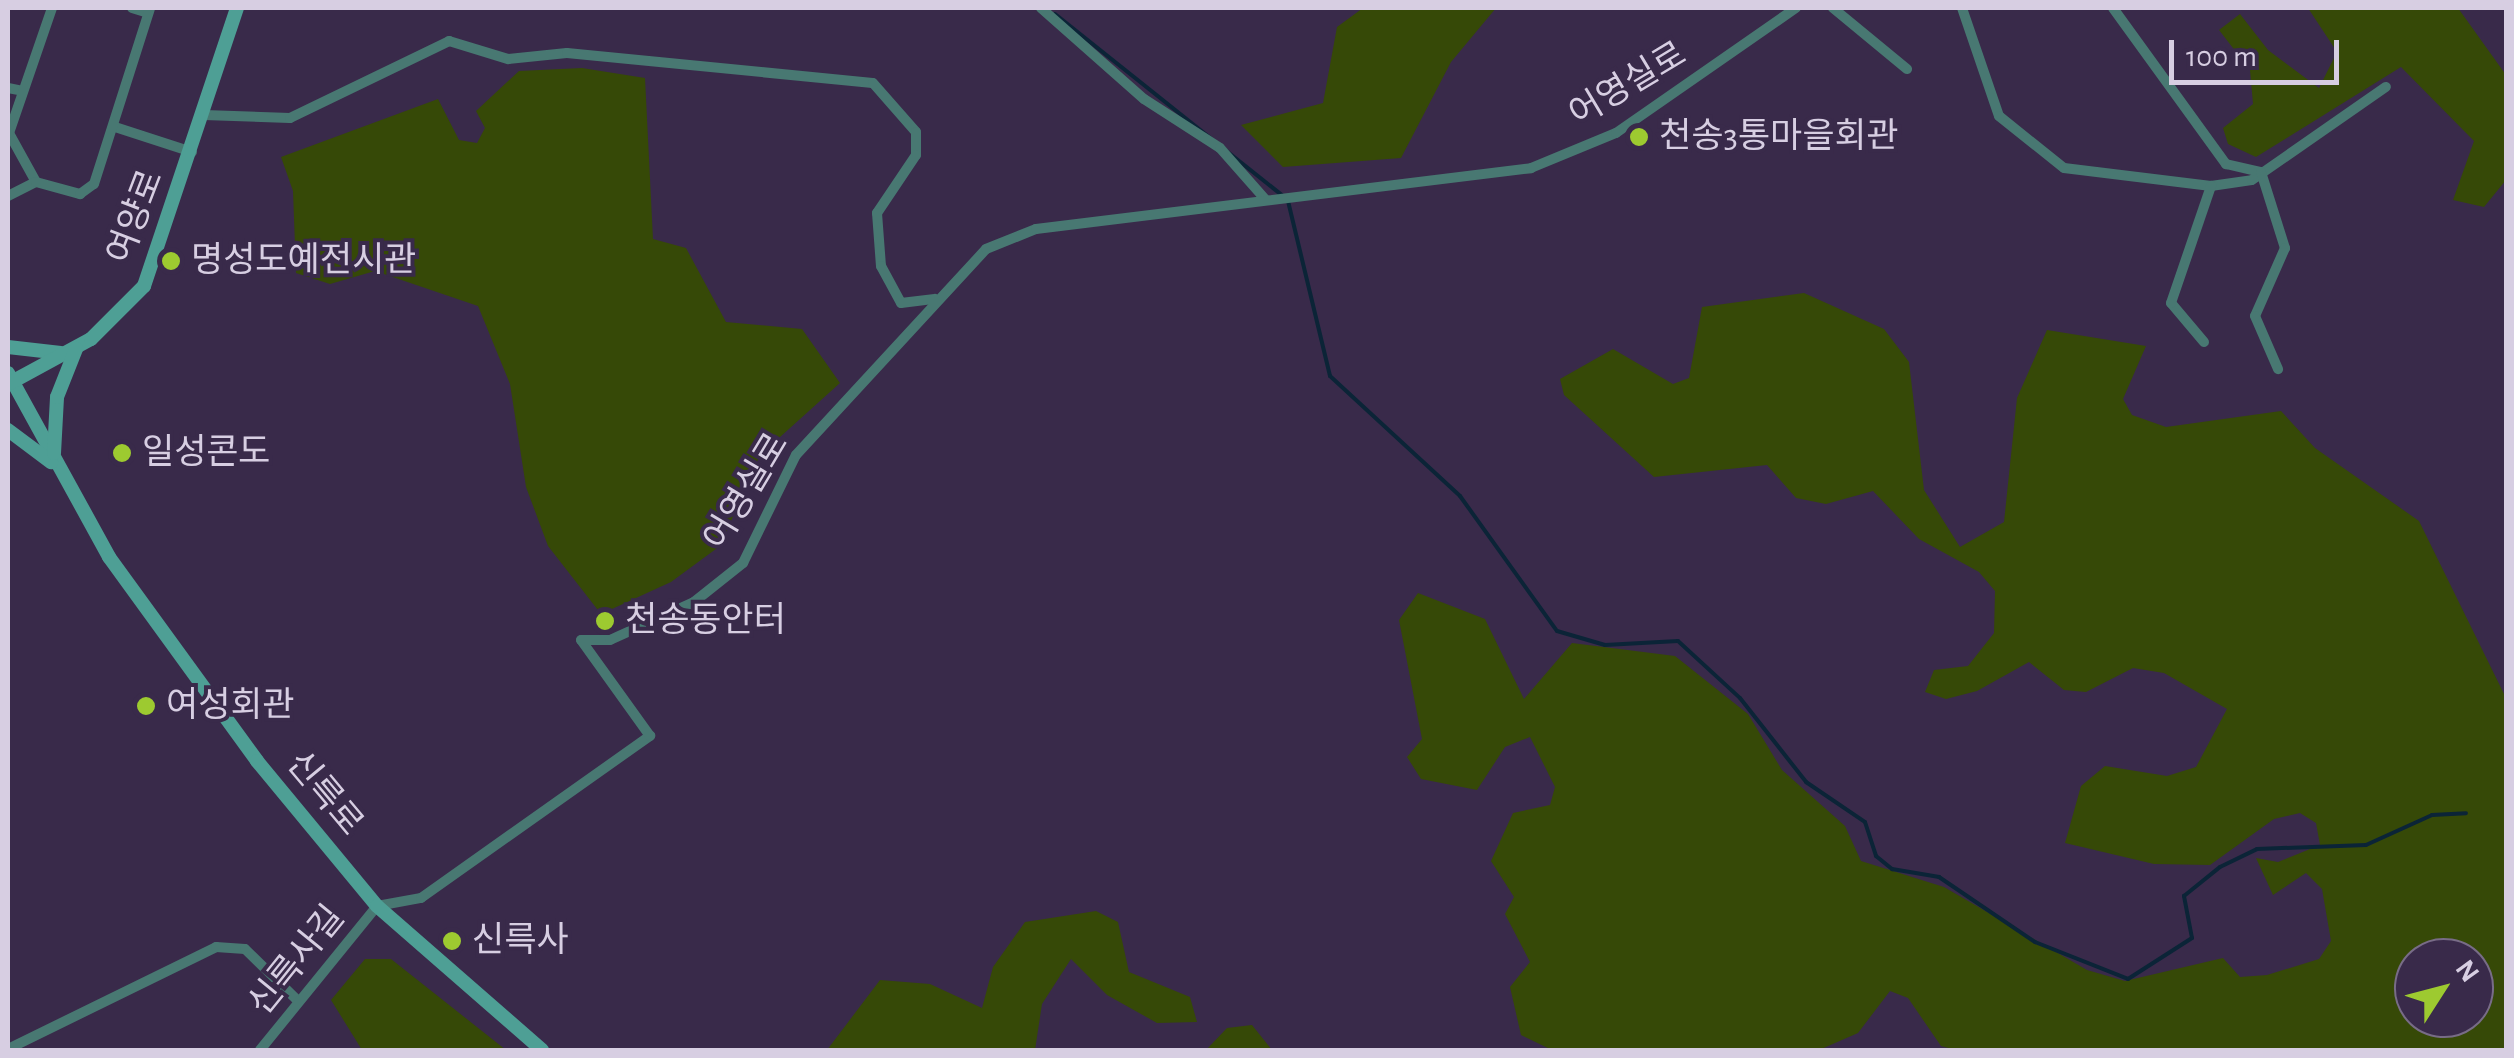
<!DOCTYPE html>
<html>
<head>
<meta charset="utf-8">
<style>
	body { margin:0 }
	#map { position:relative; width:2514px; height:1058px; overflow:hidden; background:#392a4a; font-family:"Alegreya Sans","Noto Sans KR",sans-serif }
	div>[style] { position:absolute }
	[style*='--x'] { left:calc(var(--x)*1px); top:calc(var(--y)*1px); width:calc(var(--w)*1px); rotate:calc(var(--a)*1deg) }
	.green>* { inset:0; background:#364907 }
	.stream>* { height:4px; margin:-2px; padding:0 2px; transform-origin:2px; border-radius:2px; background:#0b2437 }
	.street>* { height:10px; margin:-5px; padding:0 5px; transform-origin:5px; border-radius:5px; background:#487872 }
	.secondary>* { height:14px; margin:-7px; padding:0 7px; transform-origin:7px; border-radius:7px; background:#4e9f95 }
	.dots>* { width:28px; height:28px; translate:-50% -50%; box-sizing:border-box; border:5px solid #392a4a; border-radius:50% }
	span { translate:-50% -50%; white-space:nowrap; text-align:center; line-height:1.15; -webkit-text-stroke:8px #392a4a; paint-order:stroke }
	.street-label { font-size:35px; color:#d7cee2 }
	.poi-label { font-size:35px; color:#d7cee2 }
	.left { translate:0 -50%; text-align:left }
	.frame { position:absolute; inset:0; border:10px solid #d7cee2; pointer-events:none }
	.north { position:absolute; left:2394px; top:938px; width:100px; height:100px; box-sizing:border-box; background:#392a4a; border:2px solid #786c87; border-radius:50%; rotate:54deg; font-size:28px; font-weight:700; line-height:40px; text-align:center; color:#d7cee2 }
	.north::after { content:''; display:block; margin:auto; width:35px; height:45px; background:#9dca30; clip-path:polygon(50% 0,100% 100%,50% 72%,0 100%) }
	.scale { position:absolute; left:2169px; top:40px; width:170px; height:45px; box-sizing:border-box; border:5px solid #d7cee2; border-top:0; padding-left:12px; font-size:30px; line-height:35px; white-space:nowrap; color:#d7cee2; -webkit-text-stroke:8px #392a4a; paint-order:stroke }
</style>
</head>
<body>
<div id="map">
	<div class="green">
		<i style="clip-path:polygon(1363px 8px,1496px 8px,1451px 62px,1401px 158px,1283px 167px,1241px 125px,1323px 103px,1337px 27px)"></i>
		<i style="clip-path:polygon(2308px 8px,2458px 8px,2506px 75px,2506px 180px,2484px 207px,2453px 200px,2474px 141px,2401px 67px,2256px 157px,2228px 144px,2223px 128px,2253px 104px,2250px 70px,2219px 30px,2240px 14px,2268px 50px,2319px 88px,2337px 52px)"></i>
		<i style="clip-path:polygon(582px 68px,645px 78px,653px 239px,686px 248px,726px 322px,802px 329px,840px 383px,760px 455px,720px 546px,671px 582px,601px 614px,548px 546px,526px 487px,510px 384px,478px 306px,375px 271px,330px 284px,296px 273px,293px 191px,281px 157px,438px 99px,459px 140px,477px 143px,485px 128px,476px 111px,519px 71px)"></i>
		<i style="clip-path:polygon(evenodd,1804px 293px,1884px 329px,1909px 362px,1924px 490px,1960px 547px,2004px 522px,2017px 398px,2047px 330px,2146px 346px,2123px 399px,2132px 415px,2166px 427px,2281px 411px,2315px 448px,2419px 521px,2506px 698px,2506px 1050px,1956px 1050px,1941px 1046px,1908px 998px,1890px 991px,1858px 1033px,1819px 1050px,1552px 1050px,1521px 1035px,1510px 987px,1530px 962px,1505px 914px,1514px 897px,1491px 861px,1513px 813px,1550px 805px,1555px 787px,1530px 737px,1505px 747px,1477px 790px,1421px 779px,1407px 757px,1422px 739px,1399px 620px,1418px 593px,1485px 619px,1524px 699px,1572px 643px,1675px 656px,1748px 714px,1782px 770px,1845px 826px,1861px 861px,1944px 887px,2087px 970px,2125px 981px,2223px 958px,2240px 977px,2267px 975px,2319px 959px,2331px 941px,2322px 889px,2306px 873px,2273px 895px,2256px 858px,2278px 862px,2320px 845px,2316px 823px,2300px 813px,2274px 819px,2210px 865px,2154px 864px,2065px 843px,2081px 786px,2105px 766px,2167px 776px,2196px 767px,2227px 709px,2164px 673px,2133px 668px,2086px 692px,2064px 690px,2029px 662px,1977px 691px,1946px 699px,1925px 692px,1934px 670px,1968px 666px,1994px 633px,1995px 591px,1979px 572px,1919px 539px,1873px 491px,1826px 504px,1796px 498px,1767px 465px,1654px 477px,1564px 395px,1560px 379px,1613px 349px,1673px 384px,1689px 378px,1702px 307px,1804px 293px,2474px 958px,2474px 1018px,2414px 1018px,2414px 958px,2474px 958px)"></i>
		<i style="clip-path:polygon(1096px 911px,1118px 922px,1129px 972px,1190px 997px,1197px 1022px,1157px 1023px,1107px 995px,1071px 959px,1042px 1004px,1035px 1050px,827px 1050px,880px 980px,930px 984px,982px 1008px,993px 967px,1025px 922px)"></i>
		<i style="clip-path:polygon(365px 959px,391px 959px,506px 1050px,362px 1050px,331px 1000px)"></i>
		<i style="clip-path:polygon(1252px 1025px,1272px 1050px,1206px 1050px,1227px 1028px)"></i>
	</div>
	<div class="stream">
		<i style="--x:1055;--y:14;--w:290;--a:38.6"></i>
		<i style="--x:1288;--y:201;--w:180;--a:76.5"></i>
		<i style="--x:1330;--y:376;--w:177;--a:42.7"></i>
		<i style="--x:1460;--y:496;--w:166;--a:54.3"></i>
		<i style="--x:1557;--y:631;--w:50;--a:16.3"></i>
		<i style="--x:1605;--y:645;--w:73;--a:-3.1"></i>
		<i style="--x:1678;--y:641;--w:84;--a:42.6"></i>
		<i style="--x:1740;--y:698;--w:107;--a:51.8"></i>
		<i style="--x:1806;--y:782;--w:71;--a:34.1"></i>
		<i style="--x:1865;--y:822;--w:36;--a:72"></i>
		<i style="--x:1876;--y:856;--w:21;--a:39"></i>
		<i style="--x:1892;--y:869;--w:48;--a:9.7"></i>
		<i style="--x:1939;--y:877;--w:116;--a:34.1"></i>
		<i style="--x:2035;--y:942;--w:100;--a:21.7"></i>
		<i style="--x:2128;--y:979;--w:76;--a:-32.6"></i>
		<i style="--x:2192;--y:938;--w:43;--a:-100.8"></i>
		<i style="--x:2184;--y:896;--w:46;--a:-38.9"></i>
		<i style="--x:2220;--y:867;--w:41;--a:-25.9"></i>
		<i style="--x:2257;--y:849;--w:109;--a:-2.1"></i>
		<i style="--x:2366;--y:845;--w:72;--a:-24.4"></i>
		<i style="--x:2432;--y:815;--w:34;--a:-3"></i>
	</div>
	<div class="street">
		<i style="--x:132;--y:8;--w:17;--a:17"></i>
		<i style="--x:1041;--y:8;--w:137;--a:41.5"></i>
		<i style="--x:1144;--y:99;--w:90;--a:32.8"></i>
		<i style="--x:1220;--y:148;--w:68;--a:48.6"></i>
		<i style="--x:1833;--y:8;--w:96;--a:39.5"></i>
		<i style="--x:1962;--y:8;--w:114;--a:71.1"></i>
		<i style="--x:1999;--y:116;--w:83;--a:38.7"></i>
		<i style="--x:2064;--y:168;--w:148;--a:7"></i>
		<i style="--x:2211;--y:186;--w:41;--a:-8.3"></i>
		<i style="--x:2252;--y:180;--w:163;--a:-34.8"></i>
		<i style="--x:2113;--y:8;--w:193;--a:54.1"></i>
		<i style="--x:2226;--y:164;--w:36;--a:13"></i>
		<i style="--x:8;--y:88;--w:15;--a:11"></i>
		<i style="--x:204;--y:115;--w:86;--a:2"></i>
		<i style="--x:290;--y:118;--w:177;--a:-25.8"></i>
		<i style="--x:449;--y:41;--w:62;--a:17"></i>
		<i style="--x:508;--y:59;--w:59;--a:-5.8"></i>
		<i style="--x:567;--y:53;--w:307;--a:5.6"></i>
		<i style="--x:873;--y:83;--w:65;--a:48.7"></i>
		<i style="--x:916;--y:132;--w:23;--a:90"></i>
		<i style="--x:916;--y:155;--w:70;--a:123.9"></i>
		<i style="--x:877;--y:213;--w:53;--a:85.7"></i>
		<i style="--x:881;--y:266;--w:42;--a:61.6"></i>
		<i style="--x:901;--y:303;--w:34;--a:-7"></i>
		<i style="--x:115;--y:127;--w:81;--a:18"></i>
		<i style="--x:2261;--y:172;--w:80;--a:72.5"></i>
		<i style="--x:2285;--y:248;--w:74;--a:113.8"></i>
		<i style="--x:2255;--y:316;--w:58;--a:66.5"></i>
		<i style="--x:36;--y:182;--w:56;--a:-118.9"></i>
		<i style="--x:9;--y:133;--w:132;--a:-71"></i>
		<i style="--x:8;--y:196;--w:31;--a:-27"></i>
		<i style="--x:36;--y:182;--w:46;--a:15.3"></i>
		<i style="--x:80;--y:194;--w:17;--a:-36"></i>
		<i style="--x:94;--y:184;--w:185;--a:-72.3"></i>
		<i style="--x:2204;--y:342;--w:51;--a:-130.2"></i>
		<i style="--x:2171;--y:303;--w:124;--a:-71.1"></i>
		<i style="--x:8;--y:1049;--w:232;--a:-26.1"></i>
		<i style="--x:216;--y:947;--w:29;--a:4"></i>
		<i style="--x:245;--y:949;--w:71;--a:44.4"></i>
		<i style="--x:260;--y:1050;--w:186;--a:-50.9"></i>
		<i style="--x:377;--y:906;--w:45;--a:-10.3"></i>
		<i style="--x:421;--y:898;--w:281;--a:-35.3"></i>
		<i style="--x:650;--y:736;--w:118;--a:-125.7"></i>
		<i style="--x:581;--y:640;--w:29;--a:0"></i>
		<i style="--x:610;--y:640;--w:92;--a:-24.3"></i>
		<i style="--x:694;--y:602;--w:63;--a:-38.5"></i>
		<i style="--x:743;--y:563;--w:120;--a:-63.9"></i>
		<i style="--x:796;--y:455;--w:280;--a:-47.3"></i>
		<i style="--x:986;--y:249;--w:54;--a:-21.8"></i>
		<i style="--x:1036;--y:229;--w:499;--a:-7"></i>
		<i style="--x:1531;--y:168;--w:92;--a:-22.4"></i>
		<i style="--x:1616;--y:133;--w:219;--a:-34.8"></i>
	</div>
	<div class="secondary">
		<i style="--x:8;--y:347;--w:53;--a:6.5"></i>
		<i style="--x:8;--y:373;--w:210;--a:61.2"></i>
		<i style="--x:109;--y:557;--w:252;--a:54"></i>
		<i style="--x:257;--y:761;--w:188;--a:50.4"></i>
		<i style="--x:377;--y:906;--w:219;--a:41.1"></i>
		<i style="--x:8;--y:384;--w:94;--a:-28.5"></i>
		<i style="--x:91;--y:339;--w:75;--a:-45"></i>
		<i style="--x:144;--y:286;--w:293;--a:-71.5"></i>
		<i style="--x:8;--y:430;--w:54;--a:36.7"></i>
		<i style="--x:54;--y:453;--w:56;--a:-86.9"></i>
		<i style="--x:57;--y:397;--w:52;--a:-68.4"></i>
	</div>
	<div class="dots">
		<i style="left:1639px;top:137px;background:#9dca30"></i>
		<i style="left:171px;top:261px;background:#9dca30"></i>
		<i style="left:122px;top:453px;background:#9dca30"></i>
		<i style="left:605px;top:621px;background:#9dca30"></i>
		<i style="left:146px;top:706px;background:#9dca30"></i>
		<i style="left:452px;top:941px;background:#9dca30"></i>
	</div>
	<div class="street-label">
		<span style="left:1628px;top:85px;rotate:-31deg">어영실로</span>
		<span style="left:136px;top:217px;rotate:-69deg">여양로</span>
		<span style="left:747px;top:492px;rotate:-59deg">어영실로</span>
		<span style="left:324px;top:794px;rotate:50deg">신륵로</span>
		<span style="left:297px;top:961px;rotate:-51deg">신륵사길</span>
	</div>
	<div class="poi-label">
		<span class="left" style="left:1659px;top:137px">천송3통마을회관</span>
		<span class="left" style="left:191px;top:261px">명성도예전시관</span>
		<span class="left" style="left:142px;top:453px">일성콘도</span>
		<span class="left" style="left:625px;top:621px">천송동안터</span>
		<span class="left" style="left:166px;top:706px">여성회관</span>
		<span class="left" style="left:472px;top:941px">신륵사</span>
	</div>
	<div class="frame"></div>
	<div class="north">N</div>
	<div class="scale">100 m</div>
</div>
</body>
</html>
